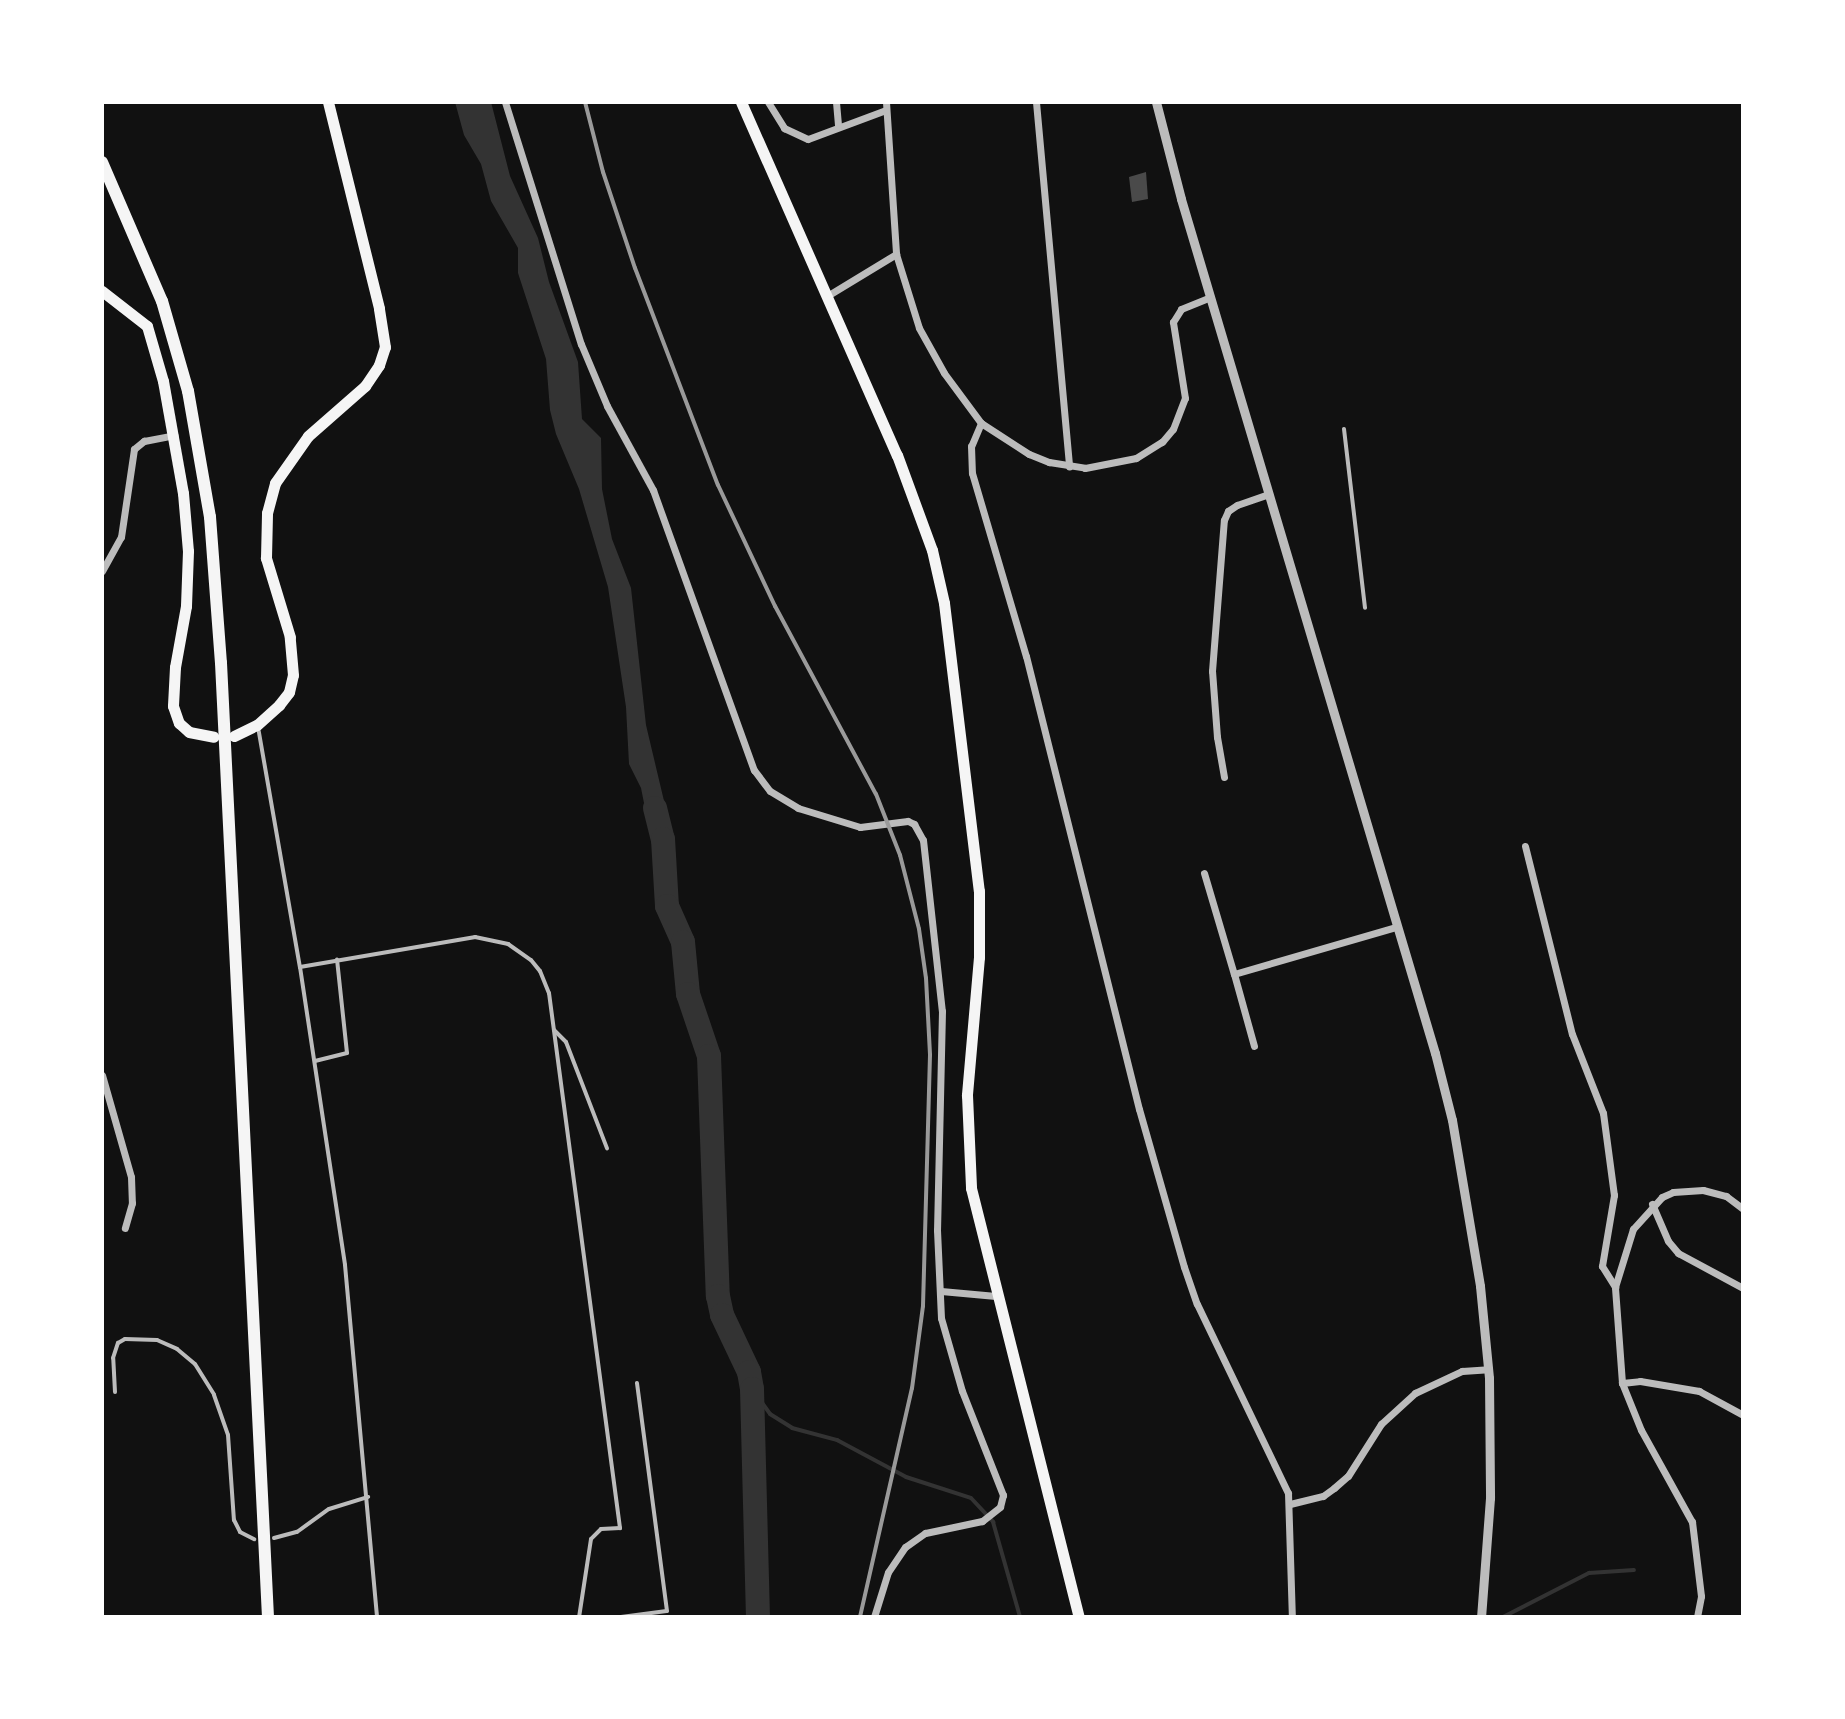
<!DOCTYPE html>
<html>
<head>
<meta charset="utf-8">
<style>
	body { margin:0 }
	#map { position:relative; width:1845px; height:1719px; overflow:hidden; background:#111; font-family:"Archivo Narrow",sans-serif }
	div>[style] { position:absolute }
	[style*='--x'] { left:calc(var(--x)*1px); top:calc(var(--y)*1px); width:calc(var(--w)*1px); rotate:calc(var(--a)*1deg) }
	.water>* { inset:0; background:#333 }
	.stream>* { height:4px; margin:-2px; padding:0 2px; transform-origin:2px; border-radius:2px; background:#333 }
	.river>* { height:24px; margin:-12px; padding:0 12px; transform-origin:12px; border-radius:12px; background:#333 }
	.building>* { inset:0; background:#4a4a4a }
	.service>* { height:4px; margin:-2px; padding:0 2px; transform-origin:2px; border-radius:2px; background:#bcbcbc }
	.minor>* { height:7px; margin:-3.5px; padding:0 3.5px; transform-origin:3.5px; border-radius:3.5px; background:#bcbcbc }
	.tertiary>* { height:9px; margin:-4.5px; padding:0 4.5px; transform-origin:4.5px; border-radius:4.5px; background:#bcbcbc }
	.secondary>* { height:11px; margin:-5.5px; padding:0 5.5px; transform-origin:5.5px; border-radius:5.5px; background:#f5f5f5 }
	.primary>* { height:12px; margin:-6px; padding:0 6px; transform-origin:6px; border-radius:6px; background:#f5f5f5 }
	.rail>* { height:4px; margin:-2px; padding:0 2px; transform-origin:2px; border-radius:2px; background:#9a9a9a }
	span { translate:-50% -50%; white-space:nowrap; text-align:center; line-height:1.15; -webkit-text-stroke:6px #fff; paint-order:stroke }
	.frame { position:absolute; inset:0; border:104px solid #fff; pointer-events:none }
</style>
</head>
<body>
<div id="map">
	<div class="water">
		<i style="clip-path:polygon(455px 102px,491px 102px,510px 176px,538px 238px,549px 282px,578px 362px,582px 419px,601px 438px,602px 489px,612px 539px,631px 588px,646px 725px,669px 822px,669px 836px,663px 839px,656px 838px,649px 828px,641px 788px,629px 764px,626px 707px,608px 587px,579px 489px,556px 434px,550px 410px,546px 359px,518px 273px,518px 248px,491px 201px,481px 164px,464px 135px)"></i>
	</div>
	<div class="stream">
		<i style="--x:752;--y:1389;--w:31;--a:54"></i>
		<i style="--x:770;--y:1414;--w:26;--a:32"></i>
		<i style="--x:792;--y:1428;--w:47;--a:14.9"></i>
		<i style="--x:837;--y:1440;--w:78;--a:28.2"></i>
		<i style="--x:906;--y:1477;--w:68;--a:17.9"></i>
		<i style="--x:971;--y:1498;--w:33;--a:47"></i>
		<i style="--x:993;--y:1522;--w:99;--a:74.1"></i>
		<i style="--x:1503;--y:1617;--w:97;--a:-27.1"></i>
		<i style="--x:1589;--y:1573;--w:45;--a:-3.8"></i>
	</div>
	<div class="river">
		<i style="--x:655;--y:808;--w:32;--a:76"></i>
		<i style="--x:663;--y:839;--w:67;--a:86.6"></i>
		<i style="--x:667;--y:906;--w:39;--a:66"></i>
		<i style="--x:683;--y:942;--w:52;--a:84.5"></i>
		<i style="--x:688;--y:994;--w:65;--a:71.3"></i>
		<i style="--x:709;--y:1056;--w:240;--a:87.9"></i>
		<i style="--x:718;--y:1296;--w:19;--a:78"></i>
		<i style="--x:722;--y:1315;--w:63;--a:64.7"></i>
		<i style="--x:749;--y:1372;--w:17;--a:80"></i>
		<i style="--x:752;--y:1389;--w:228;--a:88.5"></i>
	</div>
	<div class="building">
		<i style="clip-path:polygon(1146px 172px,1148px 199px,1132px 202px,1129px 177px)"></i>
	</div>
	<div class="service">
		<i style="--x:1344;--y:429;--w:180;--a:83.3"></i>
		<i style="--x:258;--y:727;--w:244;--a:80.1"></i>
		<i style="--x:300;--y:967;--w:301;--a:81.4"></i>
		<i style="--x:345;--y:1265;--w:353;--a:84.8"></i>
		<i style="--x:300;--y:967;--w:178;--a:-9.7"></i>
		<i style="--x:475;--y:937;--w:34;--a:12"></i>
		<i style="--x:508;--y:944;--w:28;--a:35"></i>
		<i style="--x:531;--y:960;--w:14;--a:51"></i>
		<i style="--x:540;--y:971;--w:24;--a:68"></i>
		<i style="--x:549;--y:993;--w:540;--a:82.44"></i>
		<i style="--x:620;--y:1528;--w:19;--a:177"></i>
		<i style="--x:601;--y:1529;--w:14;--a:135"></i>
		<i style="--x:591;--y:1539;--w:79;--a:98.7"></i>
		<i style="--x:554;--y:1030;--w:17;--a:45"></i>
		<i style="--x:566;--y:1042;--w:114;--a:68.9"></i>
		<i style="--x:315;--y:1061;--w:33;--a:-14"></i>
		<i style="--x:347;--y:1053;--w:94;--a:-96.1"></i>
		<i style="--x:115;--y:1392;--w:34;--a:-93"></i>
		<i style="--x:113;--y:1358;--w:16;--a:-72"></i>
		<i style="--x:118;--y:1343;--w:8;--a:-30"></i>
		<i style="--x:125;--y:1339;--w:32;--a:2"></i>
		<i style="--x:157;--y:1340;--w:22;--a:24"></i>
		<i style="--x:177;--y:1349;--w:23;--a:40"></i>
		<i style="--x:195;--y:1364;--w:36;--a:58"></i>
		<i style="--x:214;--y:1395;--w:42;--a:70.7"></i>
		<i style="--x:228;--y:1435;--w:85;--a:86"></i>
		<i style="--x:234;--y:1520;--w:13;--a:63"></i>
		<i style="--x:240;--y:1532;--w:16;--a:27"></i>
		<i style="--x:274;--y:1538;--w:24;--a:-15"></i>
		<i style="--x:297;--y:1532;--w:39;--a:-36"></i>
		<i style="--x:329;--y:1509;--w:41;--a:-17.1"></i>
		<i style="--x:621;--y:1617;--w:46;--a:-7.4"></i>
		<i style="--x:667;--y:1611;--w:230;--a:-97.5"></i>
	</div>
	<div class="minor">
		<i style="--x:505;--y:102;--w:254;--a:72.6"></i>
		<i style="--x:581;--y:344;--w:67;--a:67.2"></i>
		<i style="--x:607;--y:406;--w:96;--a:61.3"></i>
		<i style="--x:653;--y:490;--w:298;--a:70.2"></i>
		<i style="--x:754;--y:770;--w:26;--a:53"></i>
		<i style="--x:770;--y:791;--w:33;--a:31"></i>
		<i style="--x:798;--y:808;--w:65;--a:17"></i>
		<i style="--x:860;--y:827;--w:48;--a:-7.1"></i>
		<i style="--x:908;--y:821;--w:7;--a:27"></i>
		<i style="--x:914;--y:824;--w:18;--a:61"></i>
		<i style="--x:923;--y:840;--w:172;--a:83.7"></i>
		<i style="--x:942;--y:1011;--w:219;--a:91.3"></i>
		<i style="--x:937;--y:1230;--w:88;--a:87.4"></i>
		<i style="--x:941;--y:1318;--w:76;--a:74"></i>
		<i style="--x:962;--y:1391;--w:112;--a:68.5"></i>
		<i style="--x:1003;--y:1495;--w:12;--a:104"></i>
		<i style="--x:1000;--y:1507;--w:23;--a:142"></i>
		<i style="--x:982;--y:1521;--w:58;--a:168.1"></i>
		<i style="--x:925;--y:1533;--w:24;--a:145"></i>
		<i style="--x:905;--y:1547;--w:30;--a:124"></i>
		<i style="--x:888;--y:1572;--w:47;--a:107.3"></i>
		<i style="--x:768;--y:102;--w:31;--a:58"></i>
		<i style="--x:784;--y:128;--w:26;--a:25"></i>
		<i style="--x:808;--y:139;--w:83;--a:-20.4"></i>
		<i style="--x:836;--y:102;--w:25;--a:85"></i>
		<i style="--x:886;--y:102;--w:152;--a:86.2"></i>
		<i style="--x:1036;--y:102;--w:366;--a:84.8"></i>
		<i style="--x:827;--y:296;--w:81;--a:-31.3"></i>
		<i style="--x:896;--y:254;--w:77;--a:72.7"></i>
		<i style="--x:919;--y:328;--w:51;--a:60.9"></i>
		<i style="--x:944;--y:373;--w:62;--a:53.5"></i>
		<i style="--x:981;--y:423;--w:57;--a:32.9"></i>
		<i style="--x:1029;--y:454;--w:22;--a:22"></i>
		<i style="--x:1049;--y:462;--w:36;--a:9"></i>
		<i style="--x:1085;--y:468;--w:52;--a:-11.1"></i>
		<i style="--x:1136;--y:458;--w:31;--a:-32"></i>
		<i style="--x:1162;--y:442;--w:17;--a:-50"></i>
		<i style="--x:1173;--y:429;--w:33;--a:-69"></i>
		<i style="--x:1185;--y:398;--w:77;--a:-99"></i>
		<i style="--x:1173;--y:322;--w:15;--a:-58"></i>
		<i style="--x:1181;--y:309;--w:32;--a:-22"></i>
		<i style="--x:981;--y:423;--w:25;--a:113"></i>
		<i style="--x:971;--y:446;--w:27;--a:88"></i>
		<i style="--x:972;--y:473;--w:191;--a:73.6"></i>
		<i style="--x:1026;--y:656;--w:467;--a:76"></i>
		<i style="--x:1139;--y:1109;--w:164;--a:74.1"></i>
		<i style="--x:1184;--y:1267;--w:39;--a:71"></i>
		<i style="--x:1197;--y:1304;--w:210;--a:64.3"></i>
		<i style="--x:1288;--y:1493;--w:124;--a:88.2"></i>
		<i style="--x:102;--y:571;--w:39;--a:-61"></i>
		<i style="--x:121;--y:537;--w:89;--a:-81.6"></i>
		<i style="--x:134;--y:449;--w:13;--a:-39"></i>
		<i style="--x:144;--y:441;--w:31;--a:-11"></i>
		<i style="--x:1224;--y:777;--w:41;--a:-99.9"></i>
		<i style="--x:1217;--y:737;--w:66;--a:-94.3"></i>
		<i style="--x:1212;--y:671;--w:151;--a:-85.5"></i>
		<i style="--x:1224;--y:520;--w:10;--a:-66"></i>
		<i style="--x:1228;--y:511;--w:11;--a:-34"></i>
		<i style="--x:1237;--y:505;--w:34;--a:-19"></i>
		<i style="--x:1525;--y:846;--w:194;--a:76"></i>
		<i style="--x:1572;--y:1034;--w:85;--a:68.6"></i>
		<i style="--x:1603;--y:1113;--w:83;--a:82.4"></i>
		<i style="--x:1614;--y:1195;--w:72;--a:99.6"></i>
		<i style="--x:1602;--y:1266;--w:25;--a:58"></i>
		<i style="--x:1204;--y:873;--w:105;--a:73.5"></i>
		<i style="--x:1254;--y:1046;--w:75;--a:-105.5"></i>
		<i style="--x:1234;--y:974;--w:169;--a:-16.2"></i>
		<i style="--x:102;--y:1075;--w:106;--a:74.1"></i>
		<i style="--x:131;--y:1177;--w:26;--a:88"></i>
		<i style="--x:132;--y:1203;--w:26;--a:106"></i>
		<i style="--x:1652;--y:1204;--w:40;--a:66.6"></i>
		<i style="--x:1668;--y:1241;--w:16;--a:50"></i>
		<i style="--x:1678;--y:1253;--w:74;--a:28.3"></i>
		<i style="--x:941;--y:1291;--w:55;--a:5.2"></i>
		<i style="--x:1622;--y:1383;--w:18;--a:-6"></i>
		<i style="--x:1640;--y:1381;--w:60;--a:9.6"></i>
		<i style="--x:1699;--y:1391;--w:50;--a:28.6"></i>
		<i style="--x:1290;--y:1504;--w:34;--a:-14"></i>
		<i style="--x:1323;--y:1496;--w:14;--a:-36"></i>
		<i style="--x:1334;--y:1488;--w:18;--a:-41"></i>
		<i style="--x:1348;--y:1476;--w:62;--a:-57.6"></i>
		<i style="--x:1381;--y:1424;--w:46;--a:-42.4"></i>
		<i style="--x:1415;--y:1393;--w:52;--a:-25.1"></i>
		<i style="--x:1462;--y:1371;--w:26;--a:-4"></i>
		<i style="--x:1697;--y:1617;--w:21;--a:-79"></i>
		<i style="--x:1701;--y:1596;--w:75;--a:-96.9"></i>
		<i style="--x:1692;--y:1522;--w:105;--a:-119"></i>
		<i style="--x:1641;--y:1430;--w:51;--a:-112"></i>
		<i style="--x:1622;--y:1383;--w:96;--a:-94.2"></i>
		<i style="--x:1615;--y:1287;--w:61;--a:-72.8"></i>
		<i style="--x:1633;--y:1229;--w:43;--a:-47.8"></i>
		<i style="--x:1662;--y:1197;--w:12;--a:-24"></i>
		<i style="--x:1673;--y:1192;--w:30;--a:-4"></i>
		<i style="--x:1703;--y:1190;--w:24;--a:15"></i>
		<i style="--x:1726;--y:1196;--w:21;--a:37"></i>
	</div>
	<div class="tertiary">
		<i style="--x:1156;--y:102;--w:100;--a:75.5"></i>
		<i style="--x:1181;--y:199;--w:891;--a:73.44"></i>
		<i style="--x:1435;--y:1053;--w:69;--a:75.8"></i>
		<i style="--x:1452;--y:1120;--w:168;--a:80.4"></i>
		<i style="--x:1480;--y:1286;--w:92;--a:84.4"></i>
		<i style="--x:1489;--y:1378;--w:120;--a:89.5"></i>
		<i style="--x:1490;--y:1498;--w:119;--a:94.3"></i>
	</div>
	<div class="secondary">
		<i style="--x:741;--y:102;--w:386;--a:66.2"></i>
		<i style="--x:897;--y:455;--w:101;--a:69.8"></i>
		<i style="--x:932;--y:550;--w:54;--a:77.2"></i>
		<i style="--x:944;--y:603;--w:290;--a:83.1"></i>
		<i style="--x:979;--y:891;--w:66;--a:90"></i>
		<i style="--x:979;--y:957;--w:139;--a:95"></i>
		<i style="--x:967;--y:1095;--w:93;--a:87.5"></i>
		<i style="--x:971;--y:1188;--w:442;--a:75.9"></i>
		<i style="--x:102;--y:291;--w:57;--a:37.9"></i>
		<i style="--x:147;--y:326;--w:57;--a:73.8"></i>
		<i style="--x:163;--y:381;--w:114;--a:79.9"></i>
		<i style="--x:183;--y:493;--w:58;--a:85.1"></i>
		<i style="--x:188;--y:551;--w:55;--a:92.1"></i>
		<i style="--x:186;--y:606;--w:62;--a:100.2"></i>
		<i style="--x:175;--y:667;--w:39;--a:93"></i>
		<i style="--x:173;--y:706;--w:18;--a:71"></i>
		<i style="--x:179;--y:723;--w:13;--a:42"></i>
		<i style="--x:189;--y:732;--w:25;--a:11"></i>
		<i style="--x:234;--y:736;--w:25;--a:-26"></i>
		<i style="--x:257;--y:725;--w:30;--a:-42"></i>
		<i style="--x:279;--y:705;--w:16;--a:-52"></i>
		<i style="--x:289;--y:692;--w:17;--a:-77"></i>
		<i style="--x:293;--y:675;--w:38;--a:-95"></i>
		<i style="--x:290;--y:637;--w:83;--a:-106.9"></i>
		<i style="--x:266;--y:558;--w:45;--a:-88.7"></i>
		<i style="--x:267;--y:513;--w:31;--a:-75"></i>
		<i style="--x:275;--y:483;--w:57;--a:-54.9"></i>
		<i style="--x:308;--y:436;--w:76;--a:-41.3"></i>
		<i style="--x:365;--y:386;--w:25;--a:-56"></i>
		<i style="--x:379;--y:365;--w:19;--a:-72"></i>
		<i style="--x:385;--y:347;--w:39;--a:-99"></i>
		<i style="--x:379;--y:308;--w:212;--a:-103.9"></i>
	</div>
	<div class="primary">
		<i style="--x:102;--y:162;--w:151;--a:66.7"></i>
		<i style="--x:162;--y:301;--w:94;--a:73.9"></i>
		<i style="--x:188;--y:391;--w:128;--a:80.1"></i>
		<i style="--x:210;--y:517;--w:146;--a:85.7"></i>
		<i style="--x:221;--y:663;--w:955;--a:87.18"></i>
	</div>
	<div class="rail">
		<i style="--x:585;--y:102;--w:72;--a:75.6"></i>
		<i style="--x:603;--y:172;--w:101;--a:71.6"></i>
		<i style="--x:635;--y:268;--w:232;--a:69.1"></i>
		<i style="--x:718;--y:485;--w:134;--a:64.8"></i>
		<i style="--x:775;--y:606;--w:213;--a:61.8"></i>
		<i style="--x:876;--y:794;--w:66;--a:68.5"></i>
		<i style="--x:900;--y:855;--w:76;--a:75.6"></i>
		<i style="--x:919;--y:929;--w:49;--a:81.9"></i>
		<i style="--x:926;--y:978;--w:77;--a:87"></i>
		<i style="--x:930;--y:1055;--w:251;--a:91.6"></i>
		<i style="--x:923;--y:1306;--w:83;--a:97.6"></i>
		<i style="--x:912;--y:1388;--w:235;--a:102.8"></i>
	</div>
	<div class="frame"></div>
</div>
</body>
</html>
